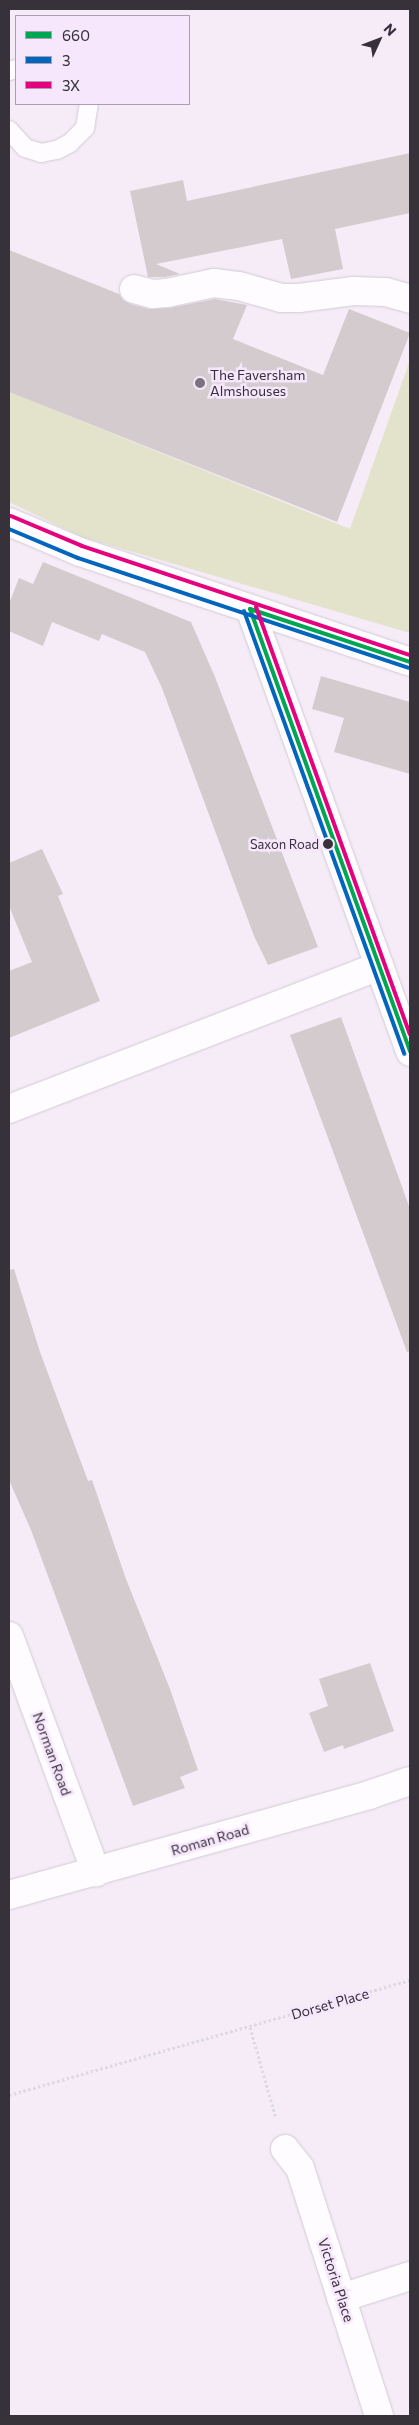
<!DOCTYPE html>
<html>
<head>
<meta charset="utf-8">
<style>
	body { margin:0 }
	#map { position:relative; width:419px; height:2425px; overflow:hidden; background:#f5ecf8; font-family:Commissioner,sans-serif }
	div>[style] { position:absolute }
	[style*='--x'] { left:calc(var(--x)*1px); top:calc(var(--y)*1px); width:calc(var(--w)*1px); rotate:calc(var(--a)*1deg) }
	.green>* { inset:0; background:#e2e3ca }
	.building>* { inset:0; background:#d4cbce }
	.path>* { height:3px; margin-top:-1.5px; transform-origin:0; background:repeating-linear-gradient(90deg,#dcdade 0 2.5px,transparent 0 5px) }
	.roads { filter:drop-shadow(0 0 1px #d2cad4) drop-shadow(0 0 1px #d2cad4) }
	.service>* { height:18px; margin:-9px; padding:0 9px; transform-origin:9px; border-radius:9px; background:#fefcfe }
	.minor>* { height:28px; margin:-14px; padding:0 14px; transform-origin:14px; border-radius:14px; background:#fefcfe }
	.tertiary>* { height:28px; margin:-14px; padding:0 14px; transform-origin:14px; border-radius:14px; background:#fefcfe }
	.secondary>* { height:28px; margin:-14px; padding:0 14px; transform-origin:14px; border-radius:14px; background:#fefcfe }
	.bus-1>* { height:4px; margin:-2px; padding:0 2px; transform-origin:2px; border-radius:2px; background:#00a651 }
	.bus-2>* { height:4px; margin:-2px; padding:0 2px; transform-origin:2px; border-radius:2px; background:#0065bd }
	.bus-3>* { height:4px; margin:-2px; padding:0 2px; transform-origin:2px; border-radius:2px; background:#e5007d }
	.dots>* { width:14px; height:14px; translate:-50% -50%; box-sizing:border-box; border:2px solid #f7e7fd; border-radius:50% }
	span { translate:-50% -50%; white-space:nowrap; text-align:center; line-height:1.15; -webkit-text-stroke:5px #f7e7fd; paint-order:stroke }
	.bus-label { font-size:13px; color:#37313a }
	.right { translate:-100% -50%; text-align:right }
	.poi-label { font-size:14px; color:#37313a }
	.left { translate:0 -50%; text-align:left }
	.street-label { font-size:14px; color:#37313a }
	.frame { position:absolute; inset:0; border:10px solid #37313a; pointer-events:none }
	.legend { position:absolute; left:15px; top:15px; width:175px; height:90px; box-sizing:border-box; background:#f7e7fd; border:1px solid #aa9eaf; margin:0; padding:6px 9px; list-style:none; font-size:15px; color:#37313a }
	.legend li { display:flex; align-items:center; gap:10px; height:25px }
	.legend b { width:25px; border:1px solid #aa9eaf }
	.north { position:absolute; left:354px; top:15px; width:50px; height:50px; -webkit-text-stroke:4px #f7e7fd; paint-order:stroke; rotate:47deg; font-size:14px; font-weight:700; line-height:20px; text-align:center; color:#37313a }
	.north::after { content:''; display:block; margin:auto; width:18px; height:22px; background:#37313a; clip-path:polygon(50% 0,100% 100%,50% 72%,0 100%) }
</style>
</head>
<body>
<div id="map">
	<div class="green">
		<i style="clip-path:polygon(410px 360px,410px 633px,82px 537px,9px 502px,9px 392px,350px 529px)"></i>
	</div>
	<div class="building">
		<i style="clip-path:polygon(410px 153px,410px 213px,335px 229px,343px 269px,291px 279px,282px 239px,156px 264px,180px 274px,165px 277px,148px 277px,130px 191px,183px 180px,187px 201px)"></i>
		<i style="clip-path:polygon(9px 250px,119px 294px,123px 300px,130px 304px,149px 309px,170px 308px,215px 299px,247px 305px,233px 339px,323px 375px,349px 309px,410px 333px,337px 522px,9px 392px)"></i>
		<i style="clip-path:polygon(43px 562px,191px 622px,215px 677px,318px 947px,268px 965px,254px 936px,162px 688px,145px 652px,102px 634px,99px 641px,52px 622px,43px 646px,9px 631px,9px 604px,19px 578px,33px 584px)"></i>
		<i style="clip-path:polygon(321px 676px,410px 702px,410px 774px,334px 752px,344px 718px,312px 709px)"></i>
		<i style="clip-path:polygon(42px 849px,63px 894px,58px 896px,100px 1001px,9px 1038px,9px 971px,32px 962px,9px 906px,9px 863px)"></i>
		<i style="clip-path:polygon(341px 1017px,410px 1209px,410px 1351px,407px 1352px,290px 1035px)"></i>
		<i style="clip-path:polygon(14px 1269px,40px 1352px,88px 1481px,92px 1480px,126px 1579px,170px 1689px,198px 1770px,180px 1777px,185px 1788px,133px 1806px,31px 1530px,9px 1480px,9px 1270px)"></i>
		<i style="clip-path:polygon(370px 1663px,394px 1731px,344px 1749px,343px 1745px,324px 1752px,309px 1713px,328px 1706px,319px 1679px)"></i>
	</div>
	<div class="path">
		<i style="--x:250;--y:2027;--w:95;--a:74.1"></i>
		<i style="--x:9;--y:2095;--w:417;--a:-16"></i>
	</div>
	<div class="roads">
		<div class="service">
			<i style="--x:9;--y:71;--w:7;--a:-16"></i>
			<i style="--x:9;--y:130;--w:24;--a:48"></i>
			<i style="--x:25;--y:148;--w:17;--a:17"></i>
			<i style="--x:41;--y:153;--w:16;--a:-11"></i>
			<i style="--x:57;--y:150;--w:15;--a:-28"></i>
			<i style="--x:70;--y:143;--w:21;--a:-45"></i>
			<i style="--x:85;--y:128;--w:24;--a:-81"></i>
		</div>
		<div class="minor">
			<i style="--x:134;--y:289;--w:20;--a:15"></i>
			<i style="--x:153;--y:294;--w:14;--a:-4"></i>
			<i style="--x:167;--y:293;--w:48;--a:-12"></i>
			<i style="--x:214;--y:283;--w:25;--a:7"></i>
			<i style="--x:239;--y:286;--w:44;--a:15.9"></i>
			<i style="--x:281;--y:298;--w:18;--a:0"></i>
			<i style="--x:299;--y:298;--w:55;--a:-7.3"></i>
			<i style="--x:354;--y:291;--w:32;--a:2"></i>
			<i style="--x:386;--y:292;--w:25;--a:16"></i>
			<i style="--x:9;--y:1109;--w:397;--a:-21.1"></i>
			<i style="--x:9;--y:1636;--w:252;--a:69.8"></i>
			<i style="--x:9;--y:1895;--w:374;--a:-15.5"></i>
			<i style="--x:369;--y:1795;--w:43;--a:-18.9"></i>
			<i style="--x:285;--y:2149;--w:24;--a:52"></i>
			<i style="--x:300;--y:2168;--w:260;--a:72.3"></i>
			<i style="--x:341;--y:2298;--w:72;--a:-17.7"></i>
		</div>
		<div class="tertiary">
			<i style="--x:250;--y:609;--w:471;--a:70.1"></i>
		</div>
		<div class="secondary">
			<i style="--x:9;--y:522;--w:77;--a:22.9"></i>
			<i style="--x:80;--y:552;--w:348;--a:18.4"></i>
		</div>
	</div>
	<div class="bus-1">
		<i style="--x:250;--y:609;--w:471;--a:70.1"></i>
		<i style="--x:250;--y:609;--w:169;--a:18.3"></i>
	</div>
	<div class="bus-2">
		<i style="--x:9;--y:529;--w:75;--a:22.8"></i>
		<i style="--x:78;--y:558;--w:348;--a:18.4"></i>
		<i style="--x:244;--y:611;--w:471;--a:70.1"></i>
	</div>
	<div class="bus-3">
		<i style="--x:11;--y:516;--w:77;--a:22.9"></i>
		<i style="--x:82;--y:546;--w:346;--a:18.4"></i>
		<i style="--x:256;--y:607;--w:454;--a:70.2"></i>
	</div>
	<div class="dots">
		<i style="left:200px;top:383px;background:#7a727c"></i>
		<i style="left:328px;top:844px;background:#37313a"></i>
	</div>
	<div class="bus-label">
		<span class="right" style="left:319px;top:844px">Saxon Road</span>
	</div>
	<div class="poi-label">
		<span class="left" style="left:210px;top:383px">The Faversham<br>Almshouses</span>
	</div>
	<div class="street-label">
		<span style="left:52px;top:1754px;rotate:70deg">Norman Road</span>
		<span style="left:210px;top:1840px;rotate:-16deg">Roman Road</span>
		<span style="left:330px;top:2004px;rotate:-16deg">Dorset Place</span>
		<span style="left:336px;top:2280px;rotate:72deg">Victoria Place</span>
	</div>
	<div class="frame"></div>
	<ul class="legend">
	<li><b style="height:6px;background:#00a651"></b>660</li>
	<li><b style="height:6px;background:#0065bd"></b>3</li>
	<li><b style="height:6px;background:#e5007d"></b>3X</li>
	</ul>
	<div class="north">N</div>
</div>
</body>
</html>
